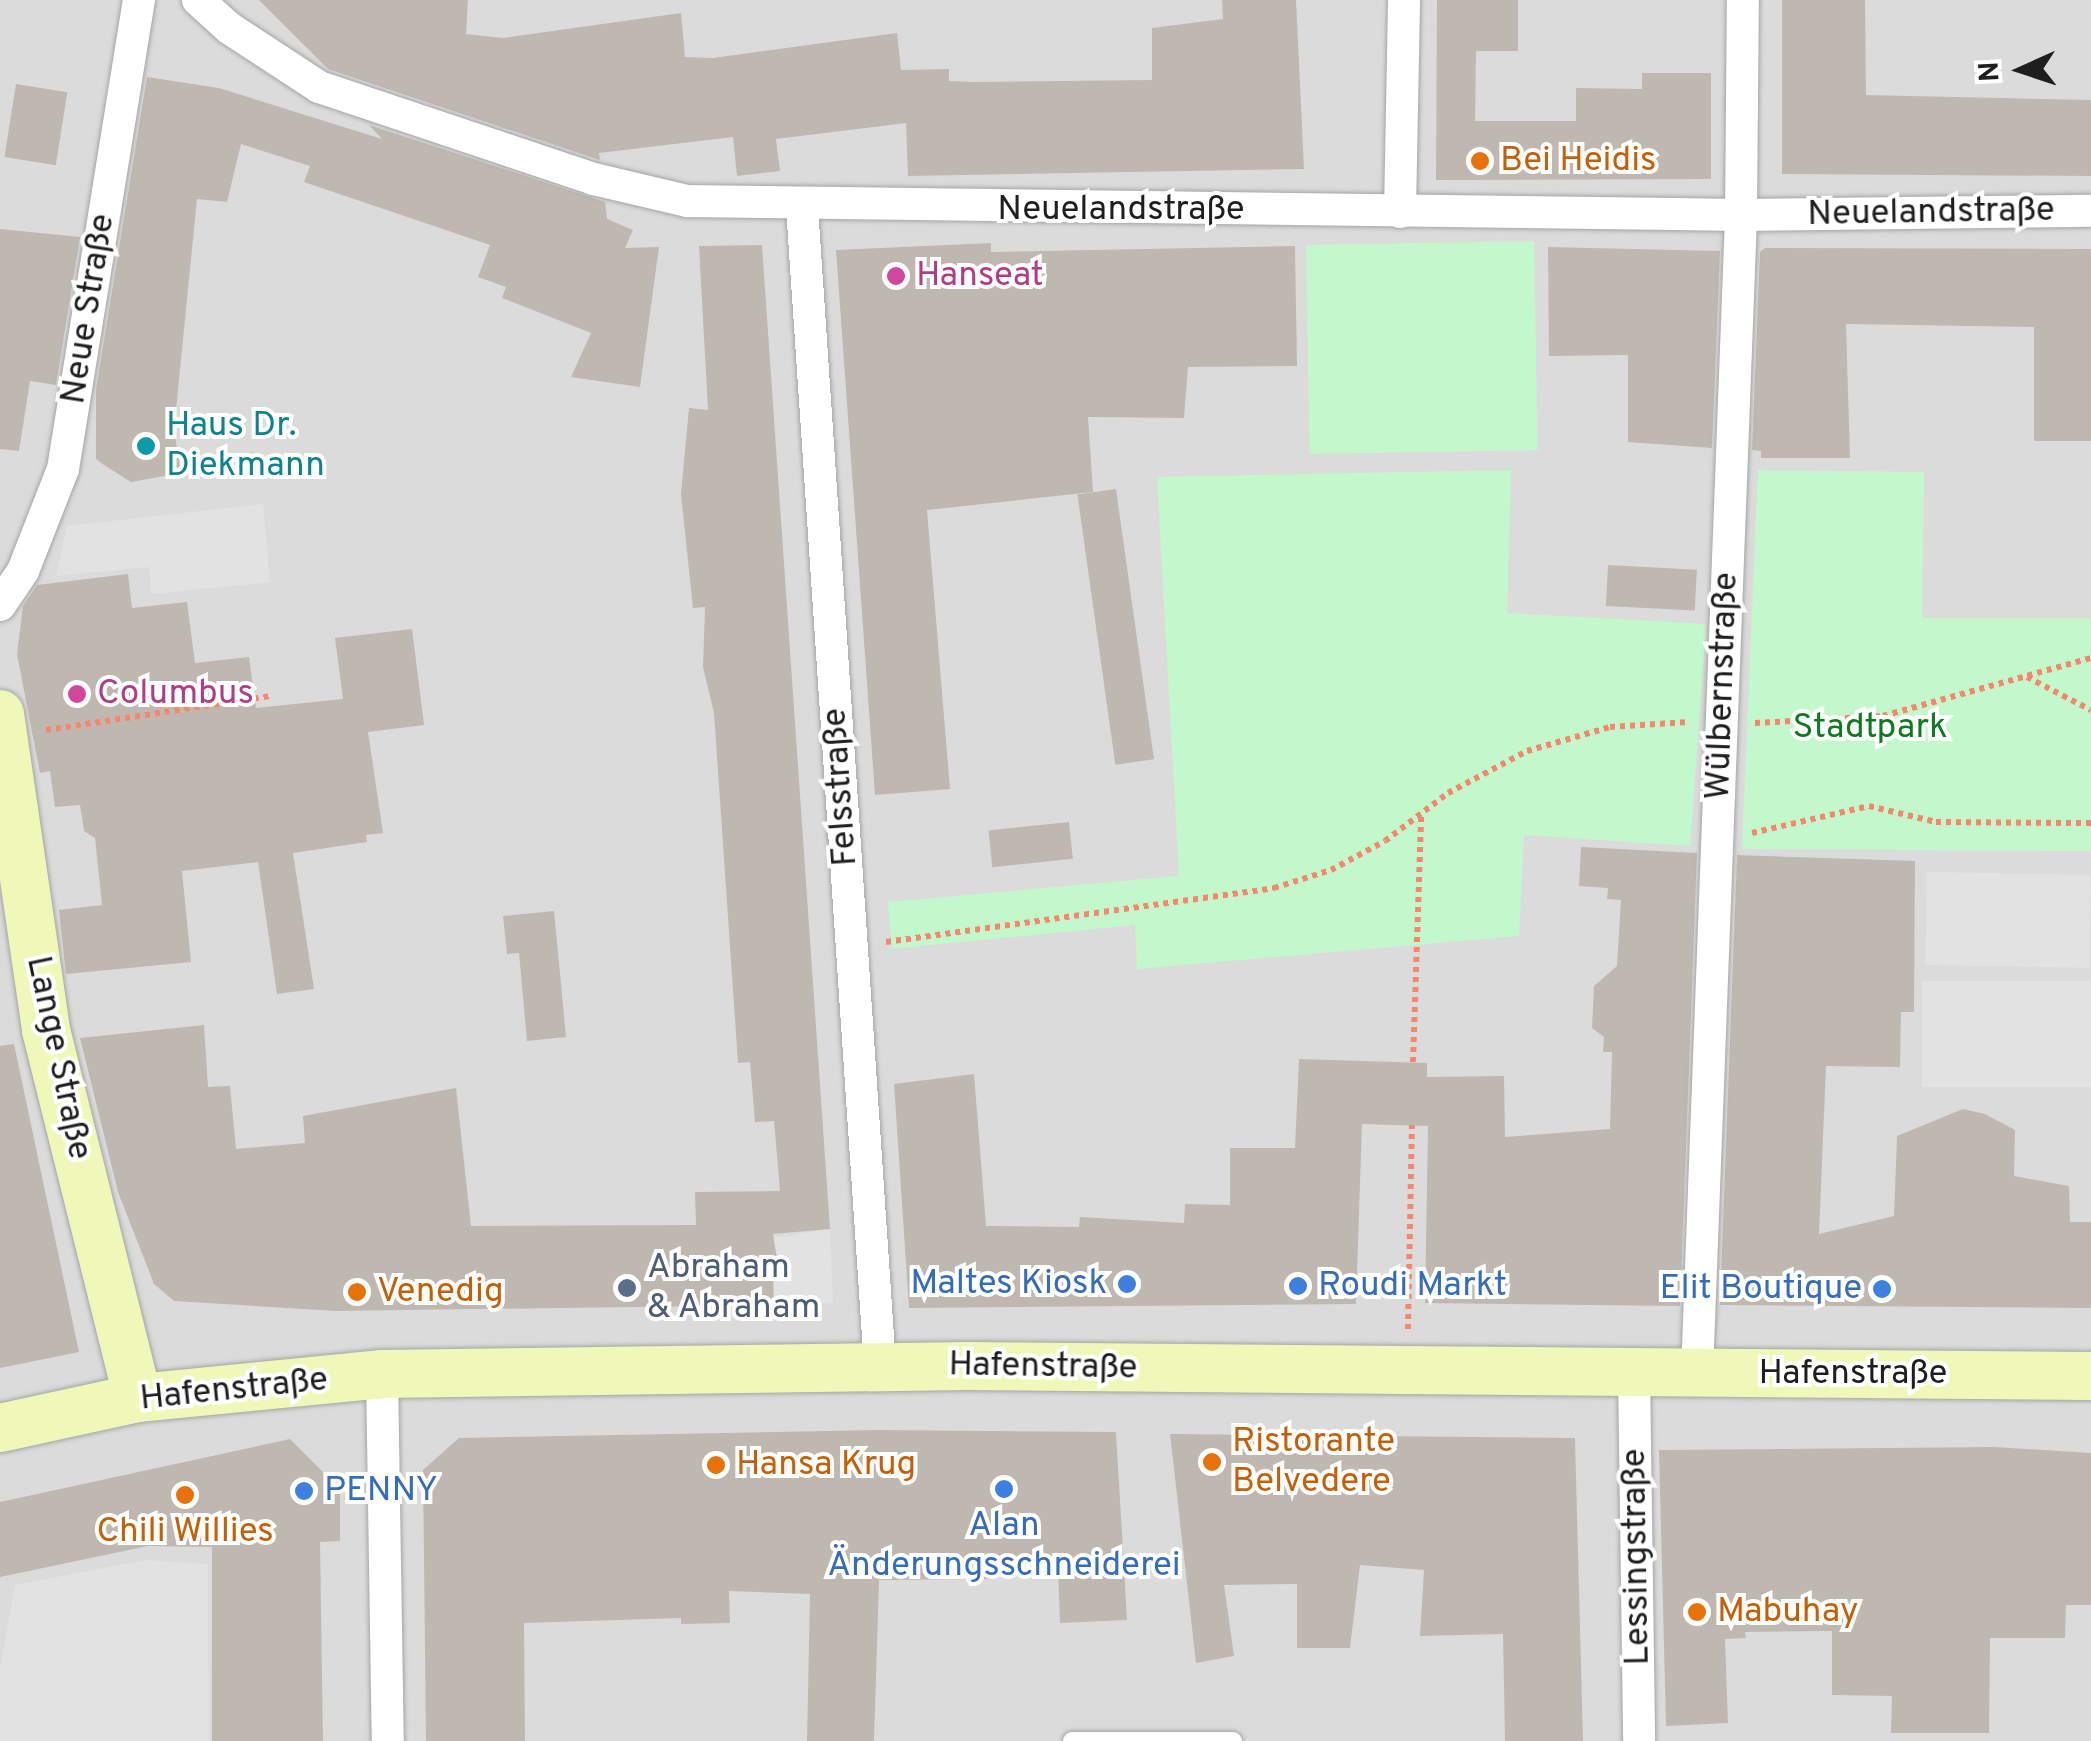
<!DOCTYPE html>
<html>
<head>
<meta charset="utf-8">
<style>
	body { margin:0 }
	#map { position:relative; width:2091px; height:1741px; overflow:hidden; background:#efece4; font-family:Overpass,sans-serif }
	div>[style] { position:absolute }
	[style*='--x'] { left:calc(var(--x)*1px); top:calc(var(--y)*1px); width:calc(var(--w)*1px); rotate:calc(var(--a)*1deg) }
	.residential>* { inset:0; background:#dcdbdb; transform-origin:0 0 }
	.park>* { inset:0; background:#c2f8cb; transform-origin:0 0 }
	.parking>* { inset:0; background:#e2e2e2; transform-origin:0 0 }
	.building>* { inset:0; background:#bfb8b1; transform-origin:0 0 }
	.path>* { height:6px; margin-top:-3px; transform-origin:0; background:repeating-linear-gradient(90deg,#f6876e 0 5px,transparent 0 10px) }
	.roads { filter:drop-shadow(0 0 2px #a5a5a5) drop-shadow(0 0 2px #a5a5a5) }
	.lane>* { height:18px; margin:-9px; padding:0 9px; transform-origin:9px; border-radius:9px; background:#fff }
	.street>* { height:32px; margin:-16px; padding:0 16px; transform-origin:16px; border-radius:16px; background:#fff }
	.secondary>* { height:48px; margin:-24px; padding:0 24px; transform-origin:24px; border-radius:24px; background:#f0f8b9 }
	.dots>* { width:28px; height:28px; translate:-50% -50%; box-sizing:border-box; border:5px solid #fff; border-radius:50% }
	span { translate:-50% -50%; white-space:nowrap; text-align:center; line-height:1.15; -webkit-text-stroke:8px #fff; paint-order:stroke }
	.food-label { font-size:35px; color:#c56008 }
	.left { translate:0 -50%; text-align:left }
	.street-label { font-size:35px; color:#1e1e1e }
	.hotel-label { font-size:35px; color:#b23c85 }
	.culture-label { font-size:35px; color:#0d838f }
	.park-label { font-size:35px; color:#0e7a20 }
	.service-label { font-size:35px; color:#4e5e75 }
	.shop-label { font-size:35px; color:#366cbe }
	.right { translate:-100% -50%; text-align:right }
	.north { position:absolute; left:1971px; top:20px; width:100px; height:100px; -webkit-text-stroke:8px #fff; paint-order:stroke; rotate:267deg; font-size:28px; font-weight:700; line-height:40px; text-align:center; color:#1e1e1e }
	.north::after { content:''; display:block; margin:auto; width:35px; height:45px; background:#1e1e1e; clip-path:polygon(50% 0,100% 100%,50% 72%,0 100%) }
</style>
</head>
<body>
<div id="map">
	<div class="residential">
		<i style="left:0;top:0;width:2091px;height:1741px"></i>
	</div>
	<div class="park">
		<i style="left:1534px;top:241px;width:209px;height:228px;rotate:89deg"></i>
		<i style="clip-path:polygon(1511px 470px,1507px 613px,1706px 624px,1690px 846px,1524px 835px,1519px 936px,1137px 969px,1135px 925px,892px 949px,888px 902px,1179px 876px,1157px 477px)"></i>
		<i style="clip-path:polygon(1758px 470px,1924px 472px,1922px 618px,2091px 618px,2091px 851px,1742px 849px)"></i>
	</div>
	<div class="parking">
		<i style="clip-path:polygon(263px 504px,270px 582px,151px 594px,149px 567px,56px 576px,67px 526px)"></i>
		<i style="left:1927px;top:872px;width:164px;height:93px;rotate:1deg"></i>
		<i style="left:2091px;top:981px;width:106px;height:169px;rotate:90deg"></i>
		<i style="clip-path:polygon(830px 1229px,833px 1303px,774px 1305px,773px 1273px,779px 1271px,773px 1238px)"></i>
		<i style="clip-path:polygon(146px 1560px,208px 1564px,209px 1741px,0 1741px,0 1669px,15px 1585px)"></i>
	</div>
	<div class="building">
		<i style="clip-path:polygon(259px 0,468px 0,466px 34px,503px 38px,681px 13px,685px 57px,713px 58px,897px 33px,901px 70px,949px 69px,949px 81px,973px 82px,1152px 80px,1152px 28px,1223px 19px,1222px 0,1296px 0,1304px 169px,908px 176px,906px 123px,776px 139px,780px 171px,737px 176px,733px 137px,599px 153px,600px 160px,328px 69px)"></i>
		<i style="clip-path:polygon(1437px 0,1518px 0,1518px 51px,1476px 51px,1475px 121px,1576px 121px,1576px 88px,1642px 89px,1642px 73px,1711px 73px,1711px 179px,1436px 180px)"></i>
		<i style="clip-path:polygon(1782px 0,1865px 0,1866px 95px,2091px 100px,2091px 176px,1782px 174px)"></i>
		<i style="clip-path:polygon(147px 77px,219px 88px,382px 139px,369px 125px,605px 202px,607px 219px,633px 230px,625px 248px,659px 247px,640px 387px,571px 377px,591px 333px,502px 298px,506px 287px,478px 277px,490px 245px,304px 182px,310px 166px,241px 144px,227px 202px,197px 199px,174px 430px,181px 473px,131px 482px,104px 465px,96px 459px,96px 390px)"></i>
		<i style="left:16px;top:84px;width:52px;height:74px;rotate:9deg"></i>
		<i style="clip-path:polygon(0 229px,80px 237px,56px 385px,30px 381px,19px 451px,0 449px)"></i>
		<i style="clip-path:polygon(991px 243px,991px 252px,1295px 246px,1297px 366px,1188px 367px,1184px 418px,1088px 417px,1093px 492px,927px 510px,950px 789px,875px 795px,836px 250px)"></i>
		<i style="clip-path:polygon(762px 245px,830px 1229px,773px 1234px,779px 1271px,773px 1273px,774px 1305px,336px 1311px,174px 1301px,154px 1284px,118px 1192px,80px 1038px,204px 1025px,208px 1087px,230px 1086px,236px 1149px,305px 1143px,303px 1116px,456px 1088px,471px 1226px,696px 1225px,695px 1192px,780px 1191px,774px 1121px,755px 1122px,750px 1062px,738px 1063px,714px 713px,703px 667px,705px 607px,693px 608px,681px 494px,689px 408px,708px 410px,699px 246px)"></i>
		<i style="clip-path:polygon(1548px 247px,1720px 251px,1712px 448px,1628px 442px,1628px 355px,1549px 356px)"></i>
		<i style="clip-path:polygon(1765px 248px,2091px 249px,2091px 441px,2034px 441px,2034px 327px,1846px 324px,1850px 458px,1761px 458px,1761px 451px,1752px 450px,1760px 252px)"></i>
		<i style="left:1116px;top:489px;width:273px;height:39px;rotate:82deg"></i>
		<i style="left:1608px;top:565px;width:89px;height:41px;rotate:3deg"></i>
		<i style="clip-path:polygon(128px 574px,132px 608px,187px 602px,195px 663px,249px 657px,256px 708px,343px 699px,335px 638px,412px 629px,424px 725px,368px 732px,383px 833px,366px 835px,367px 842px,293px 853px,314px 989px,277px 994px,258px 862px,182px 871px,191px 962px,66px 974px,59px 910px,102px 905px,95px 838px,84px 831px,80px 805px,55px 807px,50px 771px,40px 773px,17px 654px,23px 606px,37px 585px)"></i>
		<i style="left:1069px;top:822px;width:37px;height:81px;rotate:84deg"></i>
		<i style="clip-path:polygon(1581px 847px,1697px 853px,1680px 1306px,1425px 1303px,1428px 1126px,1362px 1124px,1356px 1304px,909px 1308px,894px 1084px,974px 1074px,986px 1226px,1079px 1227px,1080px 1217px,1184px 1223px,1185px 1204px,1230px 1205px,1230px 1148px,1295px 1148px,1299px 1059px,1427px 1063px,1427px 1077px,1504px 1076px,1505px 1137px,1610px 1129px,1612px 1052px,1603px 1052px,1604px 1037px,1592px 1028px,1594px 986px,1617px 966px,1621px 900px,1607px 899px,1608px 888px,1579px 886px)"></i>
		<i style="clip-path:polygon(1737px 855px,1915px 861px,1914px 1012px,1901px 1012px,1900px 1067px,1826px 1066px,1819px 1234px,1894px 1216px,1897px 1136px,1963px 1109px,1985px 1114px,2015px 1130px,2014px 1176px,2069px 1186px,2070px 1222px,2091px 1222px,2091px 1308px,1720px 1305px)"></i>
		<i style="clip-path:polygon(554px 911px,566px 1037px,527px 1041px,519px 953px,507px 954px,503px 916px)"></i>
		<i style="clip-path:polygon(14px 1044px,79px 1352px,0 1368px,0 1046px)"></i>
		<i style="clip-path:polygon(877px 1430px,1116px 1432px,1127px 1620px,1060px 1623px,1058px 1569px,992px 1558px,992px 1579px,879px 1580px,874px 1741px,807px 1741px,810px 1594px,729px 1591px,730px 1623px,681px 1624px,681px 1618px,524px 1623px,525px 1741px,426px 1741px,423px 1470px,459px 1438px)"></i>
		<i style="clip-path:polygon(1170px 1434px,1575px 1438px,1583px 1741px,1505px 1741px,1503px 1634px,1420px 1636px,1424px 1570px,1360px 1565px,1350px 1648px,1297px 1648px,1297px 1584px,1224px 1585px,1234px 1656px,1196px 1663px)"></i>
		<i style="clip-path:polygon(290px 1439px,327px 1476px,340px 1474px,340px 1541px,320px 1542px,323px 1741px,212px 1741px,212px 1547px,148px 1546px,0 1577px,0 1502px)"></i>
		<i style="clip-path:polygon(1994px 1447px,2091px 1453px,2091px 1605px,2066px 1605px,2065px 1638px,1990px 1638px,1989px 1733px,1891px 1733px,1892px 1696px,1832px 1695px,1832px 1631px,1745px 1632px,1746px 1638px,1725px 1639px,1728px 1723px,1666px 1726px,1659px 1450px)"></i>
	</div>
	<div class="path">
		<i style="--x:2027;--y:677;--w:72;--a:27.3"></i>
		<i style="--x:1755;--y:723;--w:128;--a:-3.1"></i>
		<i style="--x:1883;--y:716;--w:216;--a:-15.6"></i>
		<i style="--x:46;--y:730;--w:228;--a:-8.6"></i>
		<i style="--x:1752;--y:833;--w:120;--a:-13"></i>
		<i style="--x:1869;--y:806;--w:69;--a:13.4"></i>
		<i style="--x:1936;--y:822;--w:155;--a:0.4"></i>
		<i style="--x:886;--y:942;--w:392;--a:-7.9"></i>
		<i style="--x:1274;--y:888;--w:60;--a:-17.5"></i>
		<i style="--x:1331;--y:870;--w:61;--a:-28.2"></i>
		<i style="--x:1385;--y:841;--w:79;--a:-37.3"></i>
		<i style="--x:1448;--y:793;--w:89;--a:-28"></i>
		<i style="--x:1527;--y:751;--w:86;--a:-16.1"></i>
		<i style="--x:1610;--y:727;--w:78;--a:-3.7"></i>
		<i style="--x:1413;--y:1062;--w:247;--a:-88.1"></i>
		<i style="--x:1408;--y:1329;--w:204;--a:-88.9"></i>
	</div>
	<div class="roads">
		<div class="lane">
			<i style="--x:1072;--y:1741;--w:161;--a:0"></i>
		</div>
		<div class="street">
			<i style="--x:198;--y:0;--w:42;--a:42.1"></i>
			<i style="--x:229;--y:28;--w:108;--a:33.2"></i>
			<i style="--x:319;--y:87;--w:290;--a:18.5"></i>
			<i style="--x:594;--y:179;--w:96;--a:13.3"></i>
			<i style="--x:687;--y:201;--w:1054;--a:0.76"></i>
			<i style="--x:1741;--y:215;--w:350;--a:-0.7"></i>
			<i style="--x:802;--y:207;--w:1162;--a:86.15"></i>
			<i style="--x:1400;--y:212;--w:212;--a:-88.9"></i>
			<i style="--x:0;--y:605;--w:41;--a:-55.9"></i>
			<i style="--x:23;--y:571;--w:110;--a:-68.6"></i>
			<i style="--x:63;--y:469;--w:475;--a:-80.8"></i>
			<i style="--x:1634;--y:1372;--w:369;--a:89.2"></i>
			<i style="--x:1697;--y:1373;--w:1159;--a:-87.82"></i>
			<i style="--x:1741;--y:215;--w:215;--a:-89.5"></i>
			<i style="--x:382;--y:1374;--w:367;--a:89.1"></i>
		</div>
		<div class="secondary">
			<i style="--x:0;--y:714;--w:319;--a:81.7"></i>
			<i style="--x:46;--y:1030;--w:379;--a:76"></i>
			<i style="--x:0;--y:1428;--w:141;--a:-12.3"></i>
			<i style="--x:138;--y:1398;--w:245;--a:-5.6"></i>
			<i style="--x:382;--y:1374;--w:585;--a:-0.78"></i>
			<i style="--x:967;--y:1366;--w:1124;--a:0.51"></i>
		</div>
	</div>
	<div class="dots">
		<i style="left:1480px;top:161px;background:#e8710a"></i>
		<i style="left:896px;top:276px;background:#d1479c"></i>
		<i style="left:146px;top:446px;background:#0f9aa8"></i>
		<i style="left:77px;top:694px;background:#d1479c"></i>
		<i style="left:1127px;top:1284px;background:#3f7fe0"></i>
		<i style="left:1298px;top:1286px;background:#3f7fe0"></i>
		<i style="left:627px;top:1288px;background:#5c6f8a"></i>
		<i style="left:1882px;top:1289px;background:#3f7fe0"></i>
		<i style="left:357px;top:1292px;background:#e8710a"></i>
		<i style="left:1212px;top:1462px;background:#e8710a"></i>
		<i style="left:716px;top:1465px;background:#e8710a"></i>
		<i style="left:1004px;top:1489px;background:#3f7fe0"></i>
		<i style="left:304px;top:1491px;background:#3f7fe0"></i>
		<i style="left:185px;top:1495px;background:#e8710a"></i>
		<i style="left:1697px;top:1612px;background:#e8710a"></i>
	</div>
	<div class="food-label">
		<span class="left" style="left:1500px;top:161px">Bei Heidis</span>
		<span class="left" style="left:377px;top:1292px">Venedig</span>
		<span class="left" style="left:1232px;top:1462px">Ristorante<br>Belvedere</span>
		<span class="left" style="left:736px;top:1465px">Hansa Krug</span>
		<span style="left:185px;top:1532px">Chili Willies</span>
		<span class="left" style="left:1717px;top:1612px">Mabuhay</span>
	</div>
	<div class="street-label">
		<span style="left:1121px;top:210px">Neuelandstraße</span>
		<span style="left:1931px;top:213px;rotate:-1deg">Neuelandstraße</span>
		<span style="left:89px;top:309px;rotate:-81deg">Neue Straße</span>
		<span style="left:1723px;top:686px;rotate:-88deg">Wülbernstraße</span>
		<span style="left:841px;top:787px;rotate:-94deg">Felsstraße</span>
		<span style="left:58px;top:1058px;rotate:78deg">Lange Straße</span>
		<span style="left:1043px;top:1367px;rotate:1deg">Hafenstraße</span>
		<span style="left:1853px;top:1374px">Hafenstraße</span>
		<span style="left:234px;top:1390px;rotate:-6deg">Hafenstraße</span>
		<span style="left:1637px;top:1557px;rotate:-91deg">Lessingstraße</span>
	</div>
	<div class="hotel-label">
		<span class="left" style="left:916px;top:276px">Hanseat</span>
		<span class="left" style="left:97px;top:694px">Columbus</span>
	</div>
	<div class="culture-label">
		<span class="left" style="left:166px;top:446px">Haus Dr.<br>Diekmann</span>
	</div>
	<div class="park-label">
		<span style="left:1870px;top:728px">Stadtpark</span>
	</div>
	<div class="service-label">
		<span class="left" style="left:647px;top:1288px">Abraham<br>&amp; Abraham</span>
	</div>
	<div class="shop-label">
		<span class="right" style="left:1107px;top:1284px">Maltes Kiosk</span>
		<span class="left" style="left:1318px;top:1286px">Roudi Markt</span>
		<span class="right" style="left:1862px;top:1289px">Elit Boutique</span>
		<span class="left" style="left:324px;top:1491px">PENNY</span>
		<span style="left:1004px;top:1546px">Alan<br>Änderungsschneiderei</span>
	</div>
	<div class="north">N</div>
</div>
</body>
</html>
